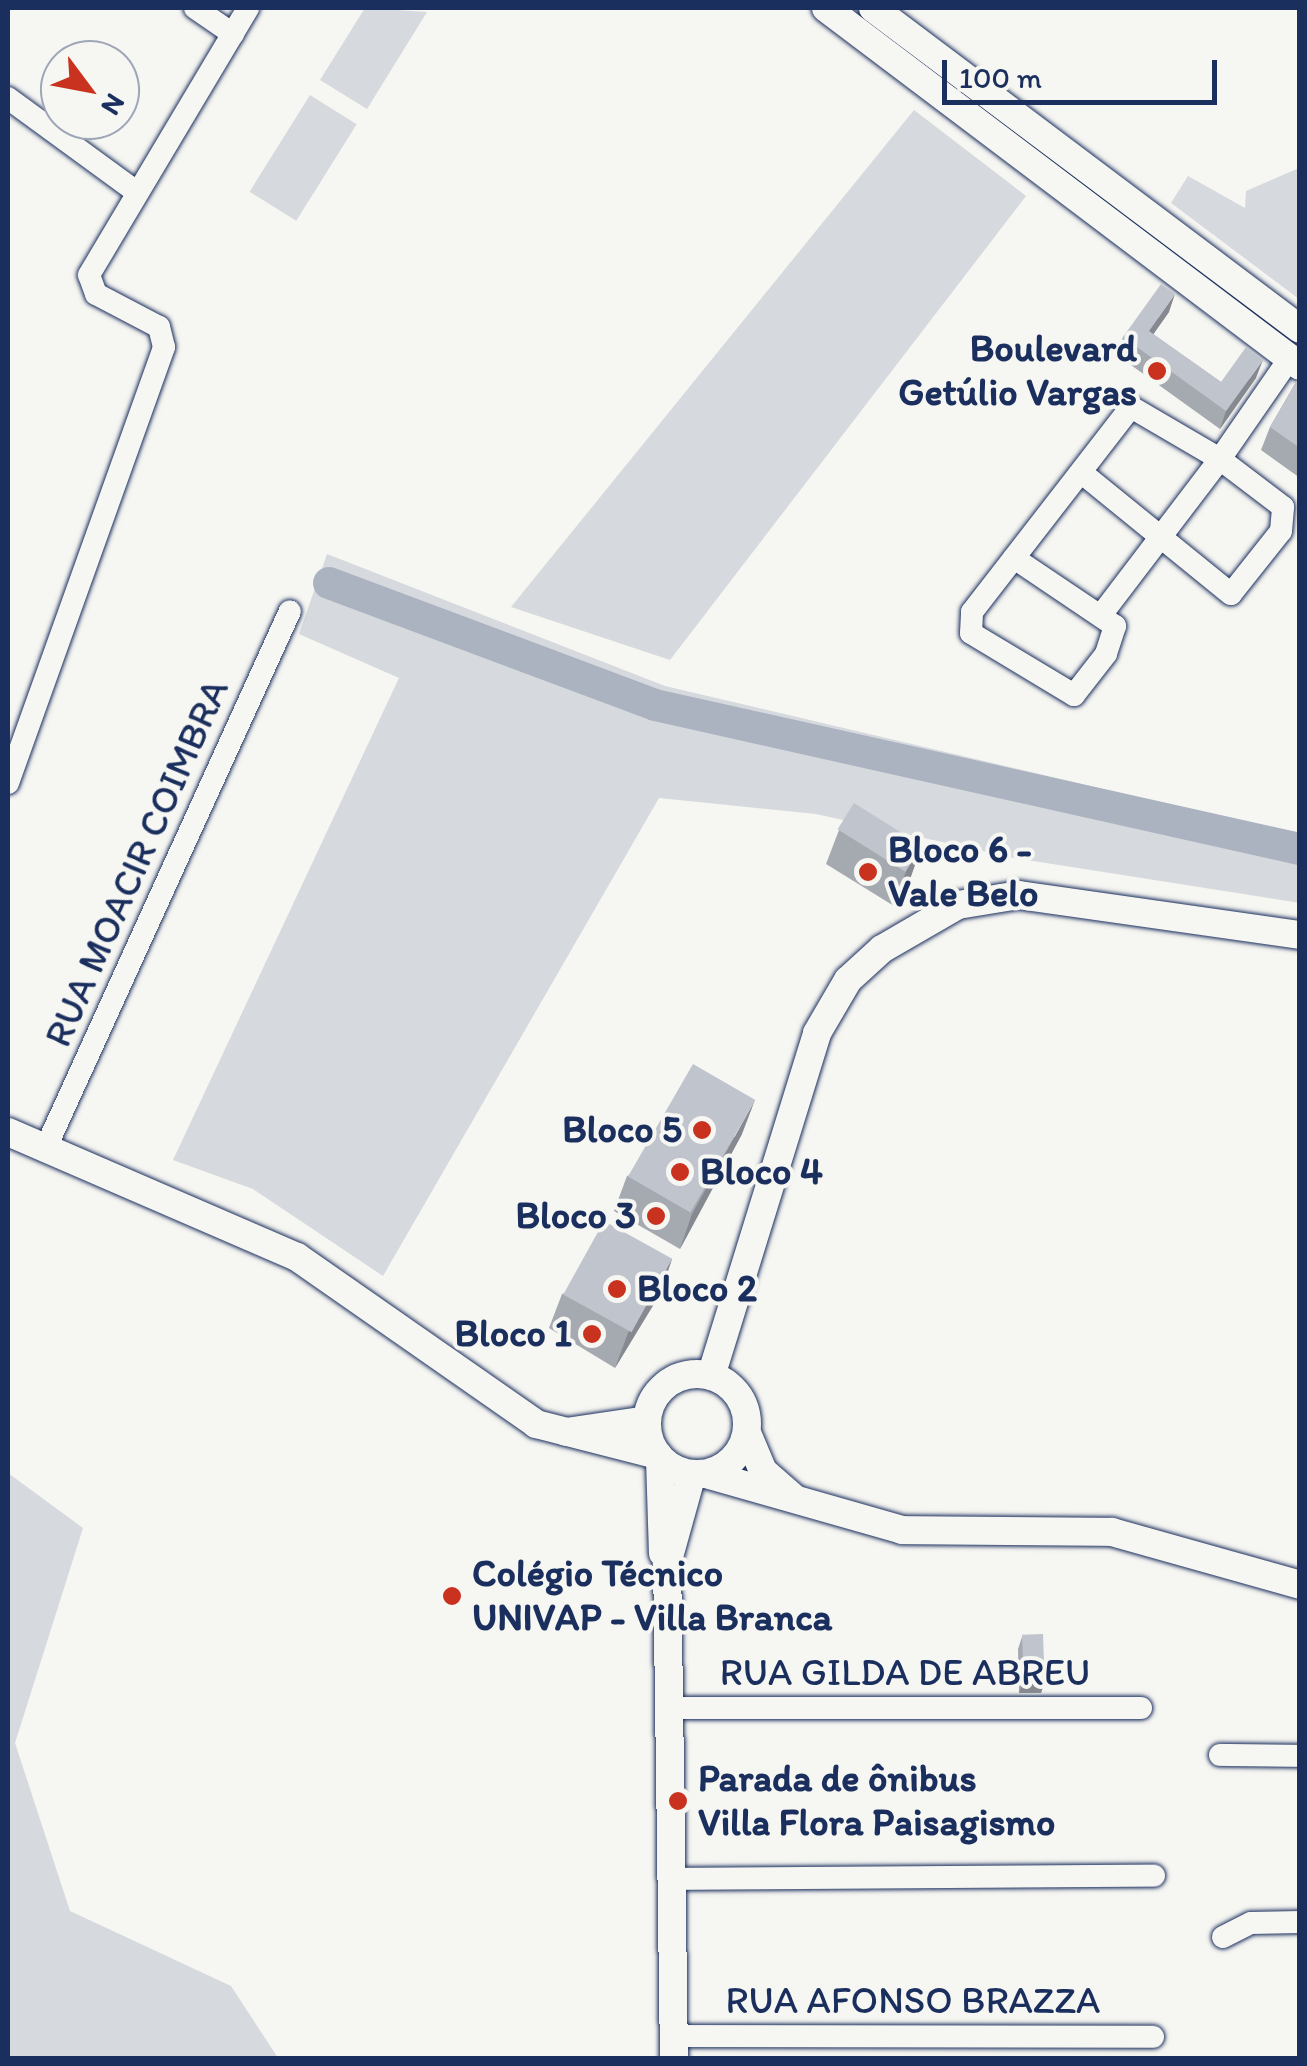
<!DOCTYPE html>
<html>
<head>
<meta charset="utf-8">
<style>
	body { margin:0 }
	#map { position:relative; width:1307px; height:2066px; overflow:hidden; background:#f6f6f2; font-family:Itim,sans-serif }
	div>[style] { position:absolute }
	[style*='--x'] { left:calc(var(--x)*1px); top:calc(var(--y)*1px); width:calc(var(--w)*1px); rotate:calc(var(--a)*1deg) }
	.green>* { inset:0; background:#d6d9dd; transform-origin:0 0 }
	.river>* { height:32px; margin:-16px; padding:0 16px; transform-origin:16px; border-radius:16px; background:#abb2c0 }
	.roads { filter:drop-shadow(0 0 2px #1b2f5e) drop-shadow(0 0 2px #1b2f5e) }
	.minor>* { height:22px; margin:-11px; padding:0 11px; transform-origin:11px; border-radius:11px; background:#f6f6f2 }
	.major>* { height:28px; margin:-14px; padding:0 14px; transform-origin:14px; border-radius:14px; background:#f6f6f2 }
	.major>.ring { margin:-14px; padding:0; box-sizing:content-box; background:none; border:28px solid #f6f6f2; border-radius:50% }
	.wall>* { inset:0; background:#a5a9b0 }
	.shaded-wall>* { inset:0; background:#868990 }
	.building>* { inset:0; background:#c0c4cd; transform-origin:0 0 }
	.dots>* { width:28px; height:28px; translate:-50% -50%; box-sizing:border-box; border:5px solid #f6f6f2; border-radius:50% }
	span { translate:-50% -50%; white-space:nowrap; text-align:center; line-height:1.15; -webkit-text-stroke:8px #f6f6f2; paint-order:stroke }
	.poi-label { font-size:38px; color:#1b2f5e; font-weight:700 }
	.right { translate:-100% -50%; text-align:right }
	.left { translate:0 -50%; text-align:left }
	.street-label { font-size:38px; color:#1b2f5e }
	.frame { position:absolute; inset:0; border:10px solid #1b2f5e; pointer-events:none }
	.north { position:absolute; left:40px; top:40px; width:100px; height:100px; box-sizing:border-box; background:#f6f6f2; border:2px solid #9ea6b7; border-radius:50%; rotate:122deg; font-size:28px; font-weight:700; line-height:40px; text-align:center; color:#1b2f5e }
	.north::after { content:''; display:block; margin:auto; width:35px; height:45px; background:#c8321e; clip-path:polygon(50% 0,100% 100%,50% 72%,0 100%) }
	.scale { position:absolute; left:942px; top:60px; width:275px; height:45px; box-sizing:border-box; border:5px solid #1b2f5e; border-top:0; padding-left:12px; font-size:30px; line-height:35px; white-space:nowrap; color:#1b2f5e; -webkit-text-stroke:8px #f6f6f2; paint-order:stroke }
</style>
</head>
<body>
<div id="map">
	<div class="green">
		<i style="clip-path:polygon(365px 8px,427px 12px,367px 109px,320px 80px)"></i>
		<i style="left:310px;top:95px;width:55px;height:114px;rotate:32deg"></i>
		<i style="clip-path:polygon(914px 110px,1026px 196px,670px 660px,511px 607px)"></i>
		<i style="clip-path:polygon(1299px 168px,1299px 299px,1171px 203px,1188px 176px,1245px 208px,1246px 191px)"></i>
		<i style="clip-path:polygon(327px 554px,665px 686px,1299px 835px,1300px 903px,1014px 858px,816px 814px,659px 798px,383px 1276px,253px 1189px,173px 1160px,399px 678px,299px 634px)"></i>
		<i style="clip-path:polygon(8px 1473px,83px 1528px,15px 1743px,70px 1911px,231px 1986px,278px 2058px,8px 2058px)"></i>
	</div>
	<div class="river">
		<i style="--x:329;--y:583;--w:348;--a:20.5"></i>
		<i style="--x:655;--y:705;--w:661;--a:12.59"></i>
	</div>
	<div class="roads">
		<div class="minor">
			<i style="--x:195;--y:8;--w:46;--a:34.4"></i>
			<i style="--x:8;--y:98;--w:157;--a:36.2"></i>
			<i style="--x:1082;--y:473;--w:192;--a:39.1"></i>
			<i style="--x:1231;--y:594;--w:80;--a:-51.6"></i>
			<i style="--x:1281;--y:531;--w:24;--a:-85"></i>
			<i style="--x:1283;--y:507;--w:79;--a:-142.7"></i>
			<i style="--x:1220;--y:459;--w:123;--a:-55.3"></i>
			<i style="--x:1014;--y:558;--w:122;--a:34"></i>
			<i style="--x:1115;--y:626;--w:29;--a:108"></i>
			<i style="--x:1106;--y:654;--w:52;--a:128"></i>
			<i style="--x:1074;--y:695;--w:120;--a:-149"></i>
			<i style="--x:971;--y:633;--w:21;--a:-87"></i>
			<i style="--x:972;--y:612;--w:259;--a:-52.2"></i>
			<i style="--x:1131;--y:407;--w:103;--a:30.3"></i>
			<i style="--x:1220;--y:459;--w:196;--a:127.3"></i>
			<i style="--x:8;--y:783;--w:463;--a:-70.3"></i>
			<i style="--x:164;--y:347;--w:21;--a:-104"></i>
			<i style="--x:159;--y:327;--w:71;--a:-152.4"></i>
			<i style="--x:96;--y:294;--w:20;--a:-110"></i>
			<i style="--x:89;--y:275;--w:311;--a:-59.2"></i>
			<i style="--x:48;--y:1143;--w:584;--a:-65.54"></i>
			<i style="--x:670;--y:1708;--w:471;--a:0"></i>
			<i style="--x:1220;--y:1755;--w:80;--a:0.7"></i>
			<i style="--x:670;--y:1879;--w:484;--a:-0.4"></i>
			<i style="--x:1223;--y:1937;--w:31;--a:-27"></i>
			<i style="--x:1251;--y:1923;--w:49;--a:-1.2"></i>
			<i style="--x:674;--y:2036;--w:479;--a:0.1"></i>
		</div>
		<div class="major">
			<i style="--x:826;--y:8;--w:594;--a:37.06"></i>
			<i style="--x:873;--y:8;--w:534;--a:36.93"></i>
			<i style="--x:8;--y:1132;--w:315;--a:23.4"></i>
			<i style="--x:297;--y:1257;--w:292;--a:34.9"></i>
			<i style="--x:536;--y:1424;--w:126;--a:14.3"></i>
			<i class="ring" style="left:647px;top:1374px;width:72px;height:72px"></i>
			<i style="--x:711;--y:1376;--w:359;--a:-72.8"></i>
			<i style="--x:817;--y:1033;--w:61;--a:-59.7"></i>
			<i style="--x:848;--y:980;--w:46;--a:-42.4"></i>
			<i style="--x:882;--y:949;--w:88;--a:-30.1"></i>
			<i style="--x:958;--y:905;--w:62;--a:-9.3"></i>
			<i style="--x:1019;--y:895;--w:284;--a:8.1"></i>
			<i style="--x:566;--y:1432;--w:82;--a:-8.4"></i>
			<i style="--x:747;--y:1433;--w:41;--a:67.2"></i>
			<i style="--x:763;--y:1471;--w:41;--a:41.1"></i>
			<i style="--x:660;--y:1459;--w:94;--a:88.2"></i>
			<i style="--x:706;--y:1474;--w:204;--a:15.9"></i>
			<i style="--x:902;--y:1530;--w:210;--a:0.5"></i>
			<i style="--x:1112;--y:1532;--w:195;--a:15.7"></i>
			<i style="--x:674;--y:2058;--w:494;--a:-90.8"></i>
			<i style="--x:667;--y:1564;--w:93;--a:-74.5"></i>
		</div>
	</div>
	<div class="wall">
		<i style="clip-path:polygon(1169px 312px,1153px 334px,1221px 382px,1256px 378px,1220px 429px,1117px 355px,1123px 337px)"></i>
		<i style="clip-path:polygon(1300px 375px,1300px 478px,1261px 450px,1270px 427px)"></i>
		<i style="clip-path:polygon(839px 830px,922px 845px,910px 879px,894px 906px,826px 864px)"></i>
		<i style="clip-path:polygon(742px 1134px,680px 1249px,614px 1211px,627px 1176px)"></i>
		<i style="clip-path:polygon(672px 1259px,660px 1294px,615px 1368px,549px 1328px,562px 1294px)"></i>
		<i style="clip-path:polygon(1022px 1637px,1045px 1681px,1041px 1693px,1019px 1693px,1018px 1649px)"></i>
	</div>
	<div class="shaded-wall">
		<i style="clip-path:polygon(1175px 294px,1169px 312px,1143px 349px,1149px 331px)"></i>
		<i style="clip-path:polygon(1263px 360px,1256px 378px,1220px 429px,1226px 411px)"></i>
		<i style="clip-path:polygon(922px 845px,910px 879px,894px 906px,906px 871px)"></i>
		<i style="clip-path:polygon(755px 1100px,742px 1134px,680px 1249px,692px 1214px)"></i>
		<i style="clip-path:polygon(672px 1259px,660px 1294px,615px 1368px,628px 1333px)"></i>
		<i style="clip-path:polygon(1023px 1681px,1045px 1681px,1041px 1693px,1019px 1693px)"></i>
	</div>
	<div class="building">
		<i style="clip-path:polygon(1161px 284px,1175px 294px,1149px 331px,1221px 382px,1246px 347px,1263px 360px,1226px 411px,1123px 337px)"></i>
		<i style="clip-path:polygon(1300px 375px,1300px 448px,1270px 427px)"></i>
		<i style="left:854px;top:803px;width:80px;height:31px;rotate:32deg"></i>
		<i style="left:693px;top:1064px;width:72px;height:130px;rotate:30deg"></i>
		<i style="left:604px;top:1221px;width:78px;height:84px;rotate:29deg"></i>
		<i style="left:1043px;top:1634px;width:47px;height:21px;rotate:88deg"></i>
	</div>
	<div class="dots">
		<i style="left:1157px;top:371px;background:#c8321e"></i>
		<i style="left:868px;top:872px;background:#c8321e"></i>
		<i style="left:702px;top:1130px;background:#c8321e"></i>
		<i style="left:680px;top:1172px;background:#c8321e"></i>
		<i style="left:656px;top:1216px;background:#c8321e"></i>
		<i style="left:617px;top:1289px;background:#c8321e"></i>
		<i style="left:592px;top:1334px;background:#c8321e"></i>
		<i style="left:452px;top:1596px;background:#c8321e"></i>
		<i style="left:678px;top:1801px;background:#c8321e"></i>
	</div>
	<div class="poi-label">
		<span class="right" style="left:1137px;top:371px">Boulevard<br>Getúlio Vargas</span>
		<span class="left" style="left:888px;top:872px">Bloco 6 -<br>Vale Belo</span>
		<span class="right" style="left:682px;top:1130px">Bloco 5</span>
		<span class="left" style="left:700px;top:1172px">Bloco 4</span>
		<span class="right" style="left:636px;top:1216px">Bloco 3</span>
		<span class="left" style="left:637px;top:1289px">Bloco 2</span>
		<span class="right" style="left:572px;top:1334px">Bloco 1</span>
		<span class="left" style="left:472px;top:1596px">Colégio Técnico<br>UNIVAP - Villa Branca</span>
		<span class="left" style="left:698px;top:1801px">Parada de ônibus<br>Villa Flora Paisagismo</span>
	</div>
	<div class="street-label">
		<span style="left:137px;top:863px;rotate:-66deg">RUA MOACIR COIMBRA</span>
		<span style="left:905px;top:1673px">RUA GILDA DE ABREU</span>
		<span style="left:913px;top:2001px">RUA AFONSO BRAZZA</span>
	</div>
	<div class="frame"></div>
	<div class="north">N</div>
	<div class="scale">100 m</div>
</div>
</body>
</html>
